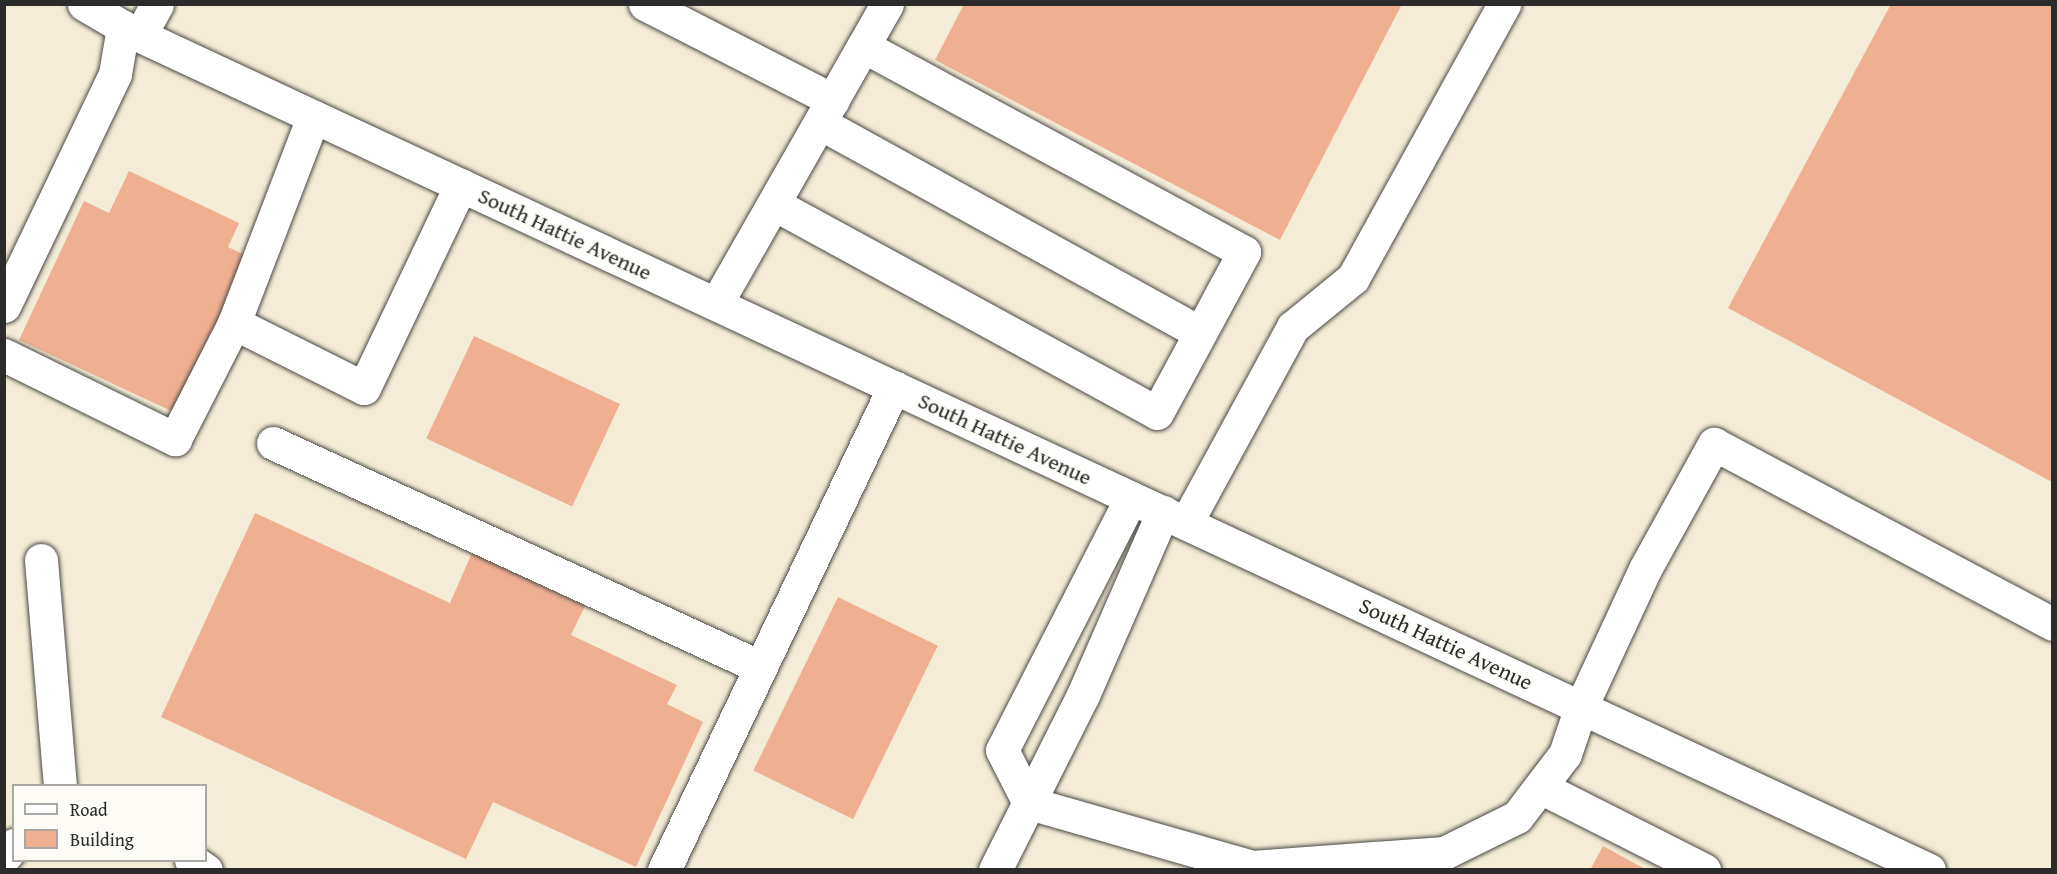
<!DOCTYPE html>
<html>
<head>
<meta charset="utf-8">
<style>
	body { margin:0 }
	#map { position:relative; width:2057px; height:874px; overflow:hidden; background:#f4ecd6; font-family:"Gentium Book Plus",serif }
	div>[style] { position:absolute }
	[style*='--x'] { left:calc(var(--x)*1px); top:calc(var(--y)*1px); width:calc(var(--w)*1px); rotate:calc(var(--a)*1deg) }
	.building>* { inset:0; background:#efb092; transform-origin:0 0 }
	.roads { filter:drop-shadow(0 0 2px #494845) drop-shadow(0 0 2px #494845) }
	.minor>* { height:33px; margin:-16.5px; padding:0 16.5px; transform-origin:16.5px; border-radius:16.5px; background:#fff }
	span { translate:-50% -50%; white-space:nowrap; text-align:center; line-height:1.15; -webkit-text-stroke:5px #fdfcf7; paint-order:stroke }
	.street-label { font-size:22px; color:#2b2b2b }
	.frame { position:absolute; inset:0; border:6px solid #2b2b2b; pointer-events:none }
	.legend { position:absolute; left:12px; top:784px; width:195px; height:78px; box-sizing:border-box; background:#fdfcf7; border:2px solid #a9a8a5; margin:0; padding:8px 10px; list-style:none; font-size:18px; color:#2b2b2b }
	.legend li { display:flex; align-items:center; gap:12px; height:30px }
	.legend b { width:30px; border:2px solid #a9a8a5 }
</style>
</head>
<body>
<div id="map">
	<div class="building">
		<i style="clip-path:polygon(964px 4px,1402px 4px,1280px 240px,935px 60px)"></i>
		<i style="clip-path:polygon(1891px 4px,2052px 4px,2052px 482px,1728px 308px)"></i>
		<i style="clip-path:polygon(129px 171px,239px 223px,228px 247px,255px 260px,182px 416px,19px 340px,84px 201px,109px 213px)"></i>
		<i style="left:474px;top:336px;width:161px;height:113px;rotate:25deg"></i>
		<i style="clip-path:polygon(255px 513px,450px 603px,472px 553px,585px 606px,571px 635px,677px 685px,667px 704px,703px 722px,636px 867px,493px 802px,466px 859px,161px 717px)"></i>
		<i style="left:838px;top:597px;width:111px;height:193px;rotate:26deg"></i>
		<i style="clip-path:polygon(1603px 846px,1647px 870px,1590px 870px)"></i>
	</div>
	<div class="roads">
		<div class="minor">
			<i style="--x:84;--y:4;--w:53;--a:30.4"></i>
			<i style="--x:130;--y:31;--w:1985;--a:25"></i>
			<i style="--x:645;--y:4;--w:211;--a:27.1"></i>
			<i style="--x:140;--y:35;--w:35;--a:-61"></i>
			<i style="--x:820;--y:123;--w:434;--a:28.9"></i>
			<i style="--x:774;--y:204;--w:436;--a:28.6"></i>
			<i style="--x:1157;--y:413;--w:183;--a:-61.6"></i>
			<i style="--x:1244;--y:252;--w:433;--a:-151.6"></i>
			<i style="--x:716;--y:304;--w:345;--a:-60.3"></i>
			<i style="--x:4;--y:306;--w:257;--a:-64.4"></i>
			<i style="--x:115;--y:74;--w:48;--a:-80.3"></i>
			<i style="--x:234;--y:323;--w:145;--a:26.6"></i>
			<i style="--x:364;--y:388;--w:225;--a:-64.5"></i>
			<i style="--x:4;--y:355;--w:191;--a:26.2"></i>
			<i style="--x:175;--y:439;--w:130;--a:-63"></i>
			<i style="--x:234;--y:323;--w:221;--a:-69"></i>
			<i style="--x:273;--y:443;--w:536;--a:24.7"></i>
			<i style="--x:1131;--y:498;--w:283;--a:117.1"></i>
			<i style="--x:1002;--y:750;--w:59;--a:63"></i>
			<i style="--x:1029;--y:803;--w:232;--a:16"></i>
			<i style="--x:1252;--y:867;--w:193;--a:-4.2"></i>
			<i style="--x:1444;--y:853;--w:81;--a:-26.3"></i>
			<i style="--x:1517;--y:817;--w:79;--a:-52.7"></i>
			<i style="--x:1565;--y:754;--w:50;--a:-71.2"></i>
			<i style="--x:1581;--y:707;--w:152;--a:-65.1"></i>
			<i style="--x:1645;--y:569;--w:143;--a:-61.1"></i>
			<i style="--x:1714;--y:444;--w:383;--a:28"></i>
			<i style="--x:1186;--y:523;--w:223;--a:-61.4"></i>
			<i style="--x:1293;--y:327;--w:77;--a:-39.2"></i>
			<i style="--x:1353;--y:278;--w:313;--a:-61.1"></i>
			<i style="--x:41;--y:560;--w:227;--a:85.2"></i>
			<i style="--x:1540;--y:787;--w:184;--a:26.8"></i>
			<i style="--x:4;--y:857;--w:16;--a:-50"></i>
			<i style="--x:191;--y:860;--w:18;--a:34"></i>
			<i style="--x:664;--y:870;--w:535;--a:-64.54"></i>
			<i style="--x:995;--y:870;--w:196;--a:-63.3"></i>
			<i style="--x:1083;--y:695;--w:200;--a:-66.4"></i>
		</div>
	</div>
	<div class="street-label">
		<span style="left:565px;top:234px;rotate:25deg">South Hattie Avenue</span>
		<span style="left:1005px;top:439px;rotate:25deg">South Hattie Avenue</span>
		<span style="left:1446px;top:644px;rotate:25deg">South Hattie Avenue</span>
	</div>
	<div class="frame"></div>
	<ul class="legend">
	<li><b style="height:8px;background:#fff"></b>Road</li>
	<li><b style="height:16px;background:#efb092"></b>Building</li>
	</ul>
</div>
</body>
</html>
